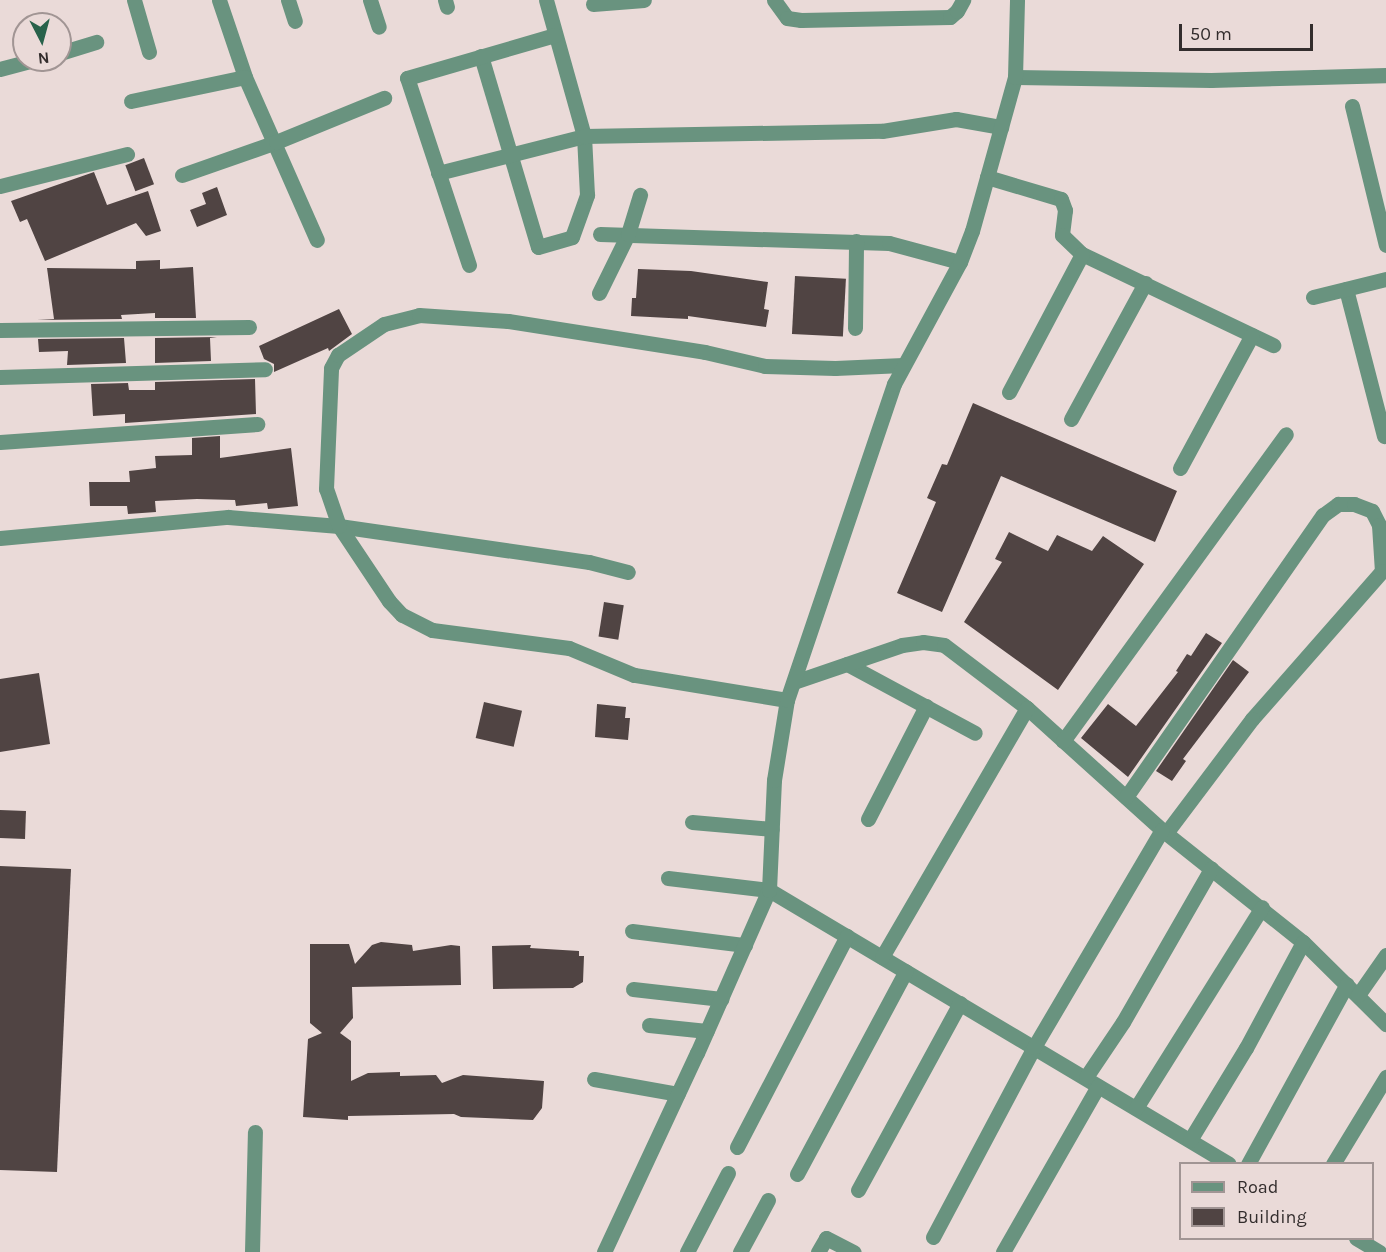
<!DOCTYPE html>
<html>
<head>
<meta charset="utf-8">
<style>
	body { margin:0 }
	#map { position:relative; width:1386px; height:1252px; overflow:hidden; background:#eadad8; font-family:Karla,sans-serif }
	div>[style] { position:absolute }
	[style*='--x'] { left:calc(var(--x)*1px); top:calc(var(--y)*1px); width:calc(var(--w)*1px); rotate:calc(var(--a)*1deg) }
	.building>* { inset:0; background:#504443; transform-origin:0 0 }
	.minor>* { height:15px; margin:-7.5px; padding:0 7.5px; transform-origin:7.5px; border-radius:7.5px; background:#69937f }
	span { translate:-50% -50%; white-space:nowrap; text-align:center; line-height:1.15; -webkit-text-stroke:6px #eadad8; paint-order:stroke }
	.legend { position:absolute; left:1179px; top:1162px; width:195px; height:78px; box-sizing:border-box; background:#eadad8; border:2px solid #a19594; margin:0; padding:8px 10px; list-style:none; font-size:18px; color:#332d2d }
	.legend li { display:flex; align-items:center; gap:12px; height:30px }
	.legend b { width:30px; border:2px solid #a19594 }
	.north { position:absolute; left:12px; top:12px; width:60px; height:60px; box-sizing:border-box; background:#eadad8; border:2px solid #a19594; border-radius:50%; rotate:174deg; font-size:16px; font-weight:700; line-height:24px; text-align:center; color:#332d2d }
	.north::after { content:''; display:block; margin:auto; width:21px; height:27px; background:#28624b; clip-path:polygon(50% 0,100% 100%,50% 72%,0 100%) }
	.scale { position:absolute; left:1179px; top:24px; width:134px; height:27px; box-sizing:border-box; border:3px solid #332d2d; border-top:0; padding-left:8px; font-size:18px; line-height:21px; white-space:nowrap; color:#332d2d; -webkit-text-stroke:4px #eadad8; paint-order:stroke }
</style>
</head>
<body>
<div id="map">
	<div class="building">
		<i style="left:144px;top:158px;width:28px;height:20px;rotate:69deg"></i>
		<i style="clip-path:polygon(94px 172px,107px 205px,148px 191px,161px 231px,146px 236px,136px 223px,45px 261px,27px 219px,20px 222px,11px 201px)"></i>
		<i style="clip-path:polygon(217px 187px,227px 215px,197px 227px,190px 210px,206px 204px,202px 193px)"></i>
		<i style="clip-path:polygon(160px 260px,160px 269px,193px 267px,196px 318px,155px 318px,155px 313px,121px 315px,122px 319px,37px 320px,54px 319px,47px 268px,136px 269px,136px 261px)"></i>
		<i style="clip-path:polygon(638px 269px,691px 271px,768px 282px,764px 309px,769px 310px,766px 327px,688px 316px,688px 319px,631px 316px,632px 298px,636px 298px)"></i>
		<i style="left:795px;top:276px;width:51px;height:58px;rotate:3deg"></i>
		<i style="clip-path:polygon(339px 309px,352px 334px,329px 351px,328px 348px,274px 372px,274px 364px,264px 359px,259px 346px)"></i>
		<i style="clip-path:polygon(217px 337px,210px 338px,211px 361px,155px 363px,155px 338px)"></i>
		<i style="clip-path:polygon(124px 338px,126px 363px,67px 365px,68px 351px,39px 352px,38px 339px)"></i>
		<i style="clip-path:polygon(255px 379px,256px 414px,125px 423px,125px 414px,93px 416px,91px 384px,128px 383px,129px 390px,155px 390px,155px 382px)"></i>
		<i style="clip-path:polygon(973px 403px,1177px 491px,1155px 542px,1001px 476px,942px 612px,897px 593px,936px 502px,927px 498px,942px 464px,947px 465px)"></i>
		<i style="clip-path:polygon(220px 436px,220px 458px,291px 448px,298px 506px,268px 509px,267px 503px,236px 506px,235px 500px,197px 499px,155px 501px,156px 512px,128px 514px,127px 506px,90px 506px,89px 482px,130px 482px,129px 471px,156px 468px,155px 456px,192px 455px,192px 438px)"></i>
		<i style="clip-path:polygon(1009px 532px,1048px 551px,1057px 535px,1092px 551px,1103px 536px,1144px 564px,1058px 690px,964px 622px,1002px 562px,995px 559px)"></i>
		<i style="left:604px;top:602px;width:20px;height:35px;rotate:9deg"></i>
		<i style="clip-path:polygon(1206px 633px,1222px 643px,1128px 777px,1081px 738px,1108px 704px,1136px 726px,1178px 672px,1176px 671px,1187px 654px,1191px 656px)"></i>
		<i style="clip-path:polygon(1233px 660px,1249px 672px,1183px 759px,1186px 761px,1172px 781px,1156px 771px)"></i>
		<i style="clip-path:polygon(39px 673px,50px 744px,0 752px,0 679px)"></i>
		<i style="left:484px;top:702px;width:39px;height:37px;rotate:13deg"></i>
		<i style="clip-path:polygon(597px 704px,626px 707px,625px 718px,630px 718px,628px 740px,595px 737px)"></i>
		<i style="left:0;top:810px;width:26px;height:28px;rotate:2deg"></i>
		<i style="clip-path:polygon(0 866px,71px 869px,57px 1172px,0 1170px)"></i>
		<i style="clip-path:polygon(381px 942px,412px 945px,413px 951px,451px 945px,460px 946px,461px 985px,352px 987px,353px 1018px,340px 1033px,351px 1041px,351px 1081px,368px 1073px,400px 1072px,400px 1076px,436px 1075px,442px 1083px,463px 1075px,544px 1081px,542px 1108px,533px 1120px,461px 1117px,454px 1114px,348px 1116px,348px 1120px,303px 1117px,308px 1039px,322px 1033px,310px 1023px,310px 944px,349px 944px,355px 964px,372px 945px)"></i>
		<i style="clip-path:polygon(531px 945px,530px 948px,579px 951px,579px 956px,584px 956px,583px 982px,573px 988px,493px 989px,492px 946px)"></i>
	</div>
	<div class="minor">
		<i style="--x:134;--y:0;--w:54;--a:73.9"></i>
		<i style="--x:219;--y:0;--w:81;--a:71.3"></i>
		<i style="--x:245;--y:77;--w:178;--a:66.2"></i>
		<i style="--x:288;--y:0;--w:22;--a:72"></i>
		<i style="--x:370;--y:0;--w:28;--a:72"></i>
		<i style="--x:445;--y:0;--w:7;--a:74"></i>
		<i style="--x:774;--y:0;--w:22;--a:54"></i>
		<i style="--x:787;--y:18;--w:14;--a:8"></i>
		<i style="--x:801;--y:20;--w:149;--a:-1.2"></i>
		<i style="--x:950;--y:17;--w:9;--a:-41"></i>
		<i style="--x:957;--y:11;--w:13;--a:-61"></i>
		<i style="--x:593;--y:4;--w:51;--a:-4.5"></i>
		<i style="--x:60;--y:53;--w:38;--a:-17"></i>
		<i style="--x:481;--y:56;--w:199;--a:73.4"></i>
		<i style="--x:538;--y:247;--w:35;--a:-16"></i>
		<i style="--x:572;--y:237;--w:45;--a:-70.3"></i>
		<i style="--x:587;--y:195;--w:59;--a:-92.9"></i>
		<i style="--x:584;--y:136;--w:141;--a:-105.6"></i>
		<i style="--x:0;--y:69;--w:34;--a:-15"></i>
		<i style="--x:1015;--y:77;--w:196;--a:0.9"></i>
		<i style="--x:1211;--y:80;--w:175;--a:-1.6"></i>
		<i style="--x:131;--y:101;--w:116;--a:-11.9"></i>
		<i style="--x:1352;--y:106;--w:143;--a:76.3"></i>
		<i style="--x:438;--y:173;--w:151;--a:-14.2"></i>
		<i style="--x:584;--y:136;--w:298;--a:-1"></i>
		<i style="--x:882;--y:131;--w:75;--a:-9.2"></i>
		<i style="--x:956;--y:119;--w:46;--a:10.1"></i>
		<i style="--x:182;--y:175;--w:100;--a:-19.3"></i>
		<i style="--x:276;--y:142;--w:117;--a:-22.2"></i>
		<i style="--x:987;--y:177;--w:77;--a:16.6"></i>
		<i style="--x:1061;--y:199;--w:12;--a:70"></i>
		<i style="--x:1065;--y:210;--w:25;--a:97"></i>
		<i style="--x:1062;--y:235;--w:28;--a:44"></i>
		<i style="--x:1082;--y:254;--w:212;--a:25.5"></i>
		<i style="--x:0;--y:186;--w:131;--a:-14.1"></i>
		<i style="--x:600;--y:234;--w:289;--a:1.8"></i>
		<i style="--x:889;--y:243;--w:73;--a:15"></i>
		<i style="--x:469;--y:265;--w:197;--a:-108.3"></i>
		<i style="--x:407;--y:78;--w:154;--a:-16.2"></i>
		<i style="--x:1346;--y:289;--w:152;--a:75.5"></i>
		<i style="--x:599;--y:293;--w:66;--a:-63.8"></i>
		<i style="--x:628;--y:234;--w:41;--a:-72.9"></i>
		<i style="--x:1313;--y:297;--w:75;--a:-13.9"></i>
		<i style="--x:855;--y:328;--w:87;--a:-89.3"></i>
		<i style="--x:0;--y:330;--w:249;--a:-0.7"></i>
		<i style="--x:0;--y:377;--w:265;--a:-1.7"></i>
		<i style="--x:1009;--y:392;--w:156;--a:-62.1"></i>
		<i style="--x:1071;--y:419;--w:155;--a:-61.4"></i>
		<i style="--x:0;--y:442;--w:258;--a:-4"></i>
		<i style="--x:1180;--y:468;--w:151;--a:-61.6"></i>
		<i style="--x:0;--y:538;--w:229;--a:-5.3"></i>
		<i style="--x:228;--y:517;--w:111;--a:4.6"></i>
		<i style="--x:339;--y:526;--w:253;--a:8.2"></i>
		<i style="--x:589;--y:562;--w:40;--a:14.4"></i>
		<i style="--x:847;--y:664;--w:145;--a:28.3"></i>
		<i style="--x:794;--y:682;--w:114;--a:-18.9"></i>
		<i style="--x:902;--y:645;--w:21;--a:-8"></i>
		<i style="--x:923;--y:642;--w:21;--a:8"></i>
		<i style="--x:944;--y:645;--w:104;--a:37.2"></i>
		<i style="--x:1027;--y:708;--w:182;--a:42.1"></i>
		<i style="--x:1162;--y:830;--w:180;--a:38.5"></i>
		<i style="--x:1303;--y:942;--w:117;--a:44.7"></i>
		<i style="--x:787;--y:700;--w:155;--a:-170.7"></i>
		<i style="--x:634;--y:675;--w:70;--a:-157.4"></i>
		<i style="--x:569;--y:648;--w:138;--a:-172.5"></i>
		<i style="--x:432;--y:630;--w:34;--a:-153"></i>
		<i style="--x:402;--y:615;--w:19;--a:-133"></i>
		<i style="--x:389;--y:601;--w:90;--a:-123.7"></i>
		<i style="--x:339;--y:526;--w:39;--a:-109"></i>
		<i style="--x:326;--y:489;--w:121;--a:-87.6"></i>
		<i style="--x:331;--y:368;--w:15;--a:-62"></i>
		<i style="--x:338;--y:355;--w:55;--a:-34"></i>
		<i style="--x:384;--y:324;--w:36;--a:-14"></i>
		<i style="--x:419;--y:315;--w:89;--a:3.9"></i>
		<i style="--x:508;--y:321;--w:199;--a:8.9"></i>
		<i style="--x:705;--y:352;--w:62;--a:13.1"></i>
		<i style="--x:765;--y:366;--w:70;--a:1.6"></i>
		<i style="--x:835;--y:368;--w:68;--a:-2.5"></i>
		<i style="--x:1063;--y:741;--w:379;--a:-54"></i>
		<i style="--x:1126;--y:797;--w:344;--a:-55.1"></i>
		<i style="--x:1323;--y:515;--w:19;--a:-36"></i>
		<i style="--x:1338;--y:504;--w:16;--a:0"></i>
		<i style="--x:1354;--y:504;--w:19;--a:21"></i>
		<i style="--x:1372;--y:511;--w:16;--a:63"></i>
		<i style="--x:1379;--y:525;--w:46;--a:86.3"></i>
		<i style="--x:1382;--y:571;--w:197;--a:131.3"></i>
		<i style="--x:1252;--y:719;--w:143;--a:127"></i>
		<i style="--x:868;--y:819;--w:127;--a:-62.8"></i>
		<i style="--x:692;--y:822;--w:80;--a:5"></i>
		<i style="--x:668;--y:878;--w:102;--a:6.8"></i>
		<i style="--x:769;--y:890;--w:535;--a:30.78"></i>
		<i style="--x:632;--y:931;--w:114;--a:7.1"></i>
		<i style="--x:882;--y:957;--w:288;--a:-59.8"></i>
		<i style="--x:633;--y:989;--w:89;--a:6.5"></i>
		<i style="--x:1358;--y:995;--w:49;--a:-55"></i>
		<i style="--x:649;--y:1025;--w:58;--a:5.9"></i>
		<i style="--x:1086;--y:1077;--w:66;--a:-56.1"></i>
		<i style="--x:1123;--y:1022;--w:177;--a:-60.1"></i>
		<i style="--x:594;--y:1079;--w:85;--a:10.1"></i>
		<i style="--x:1136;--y:1108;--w:237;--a:-57.9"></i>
		<i style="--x:1190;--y:1140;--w:108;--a:-58.7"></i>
		<i style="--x:1246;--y:1048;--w:120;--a:-61.7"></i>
		<i style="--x:737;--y:1147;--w:238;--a:-62.5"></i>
		<i style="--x:1248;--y:1164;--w:205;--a:-61.2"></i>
		<i style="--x:1333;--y:1164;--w:102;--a:-58.7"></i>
		<i style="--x:797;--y:1174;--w:230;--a:-61.8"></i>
		<i style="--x:858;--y:1190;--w:213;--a:-61.4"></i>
		<i style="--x:933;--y:1237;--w:215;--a:-62"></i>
		<i style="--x:1034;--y:1047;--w:252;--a:-59.5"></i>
		<i style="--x:1356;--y:1238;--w:27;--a:31"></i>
		<i style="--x:252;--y:1252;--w:120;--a:-88.6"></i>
		<i style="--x:604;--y:1252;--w:220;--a:-65"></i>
		<i style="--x:697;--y:1053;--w:178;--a:-66.2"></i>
		<i style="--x:769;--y:890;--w:110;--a:-87.4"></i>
		<i style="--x:774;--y:780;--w:81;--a:-80.8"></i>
		<i style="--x:787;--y:700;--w:334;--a:-71.3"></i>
		<i style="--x:894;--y:384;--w:139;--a:-61.6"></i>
		<i style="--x:960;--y:262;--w:33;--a:-69"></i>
		<i style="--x:972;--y:231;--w:160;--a:-74.4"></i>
		<i style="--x:1015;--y:77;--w:77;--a:-88.5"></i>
		<i style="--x:687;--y:1252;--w:89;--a:-62.6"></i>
		<i style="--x:740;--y:1252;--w:59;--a:-61.7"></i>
		<i style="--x:818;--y:1252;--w:16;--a:-60"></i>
		<i style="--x:826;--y:1238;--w:31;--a:27"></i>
		<i style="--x:1003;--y:1252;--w:191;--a:-60.2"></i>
	</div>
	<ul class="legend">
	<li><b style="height:8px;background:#69937f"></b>Road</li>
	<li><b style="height:16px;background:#504443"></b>Building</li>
	</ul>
	<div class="north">N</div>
	<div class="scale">50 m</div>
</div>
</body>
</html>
